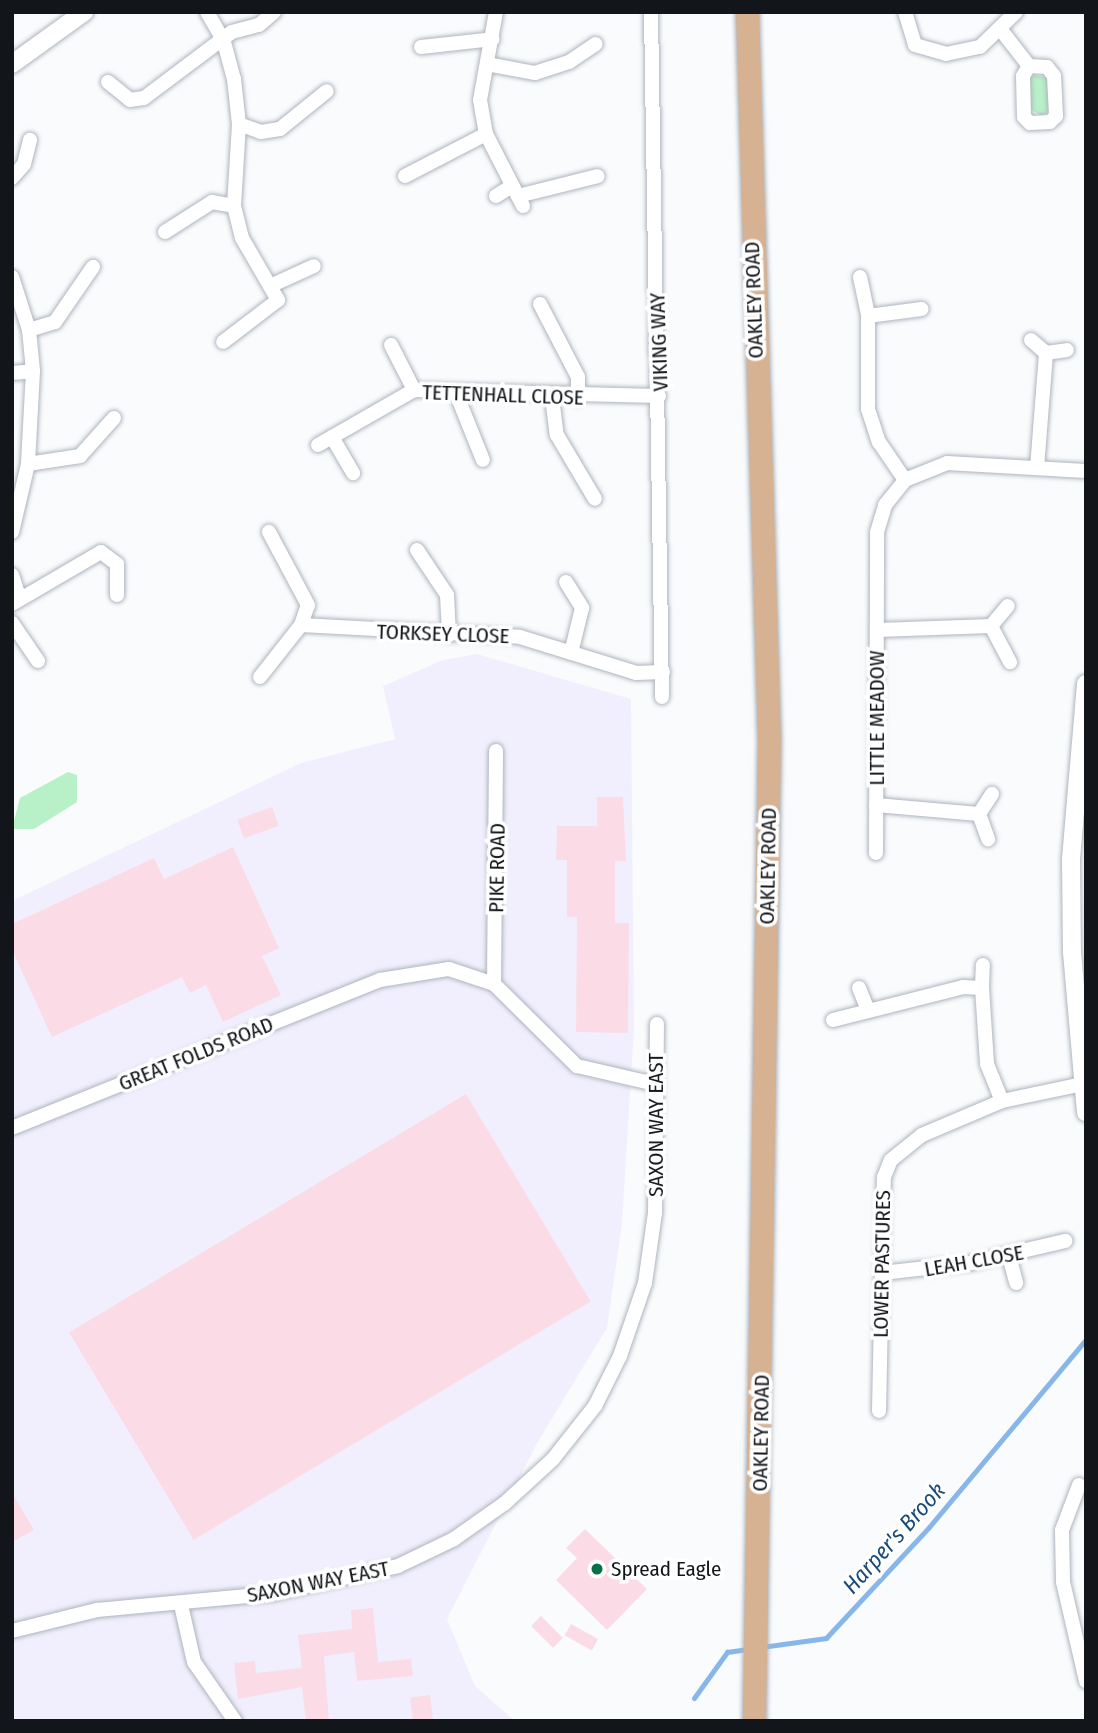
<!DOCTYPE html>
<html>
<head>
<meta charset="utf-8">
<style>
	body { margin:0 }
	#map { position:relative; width:1098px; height:1733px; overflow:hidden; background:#fafbfd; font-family:"Fira Sans Condensed",sans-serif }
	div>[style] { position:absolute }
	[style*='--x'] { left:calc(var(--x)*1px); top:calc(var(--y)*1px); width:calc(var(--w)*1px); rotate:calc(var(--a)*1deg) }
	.industrial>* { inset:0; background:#f1effd }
	.green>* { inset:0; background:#b8f0c7 }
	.stream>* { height:5px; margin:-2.5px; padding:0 2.5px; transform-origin:2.5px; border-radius:2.5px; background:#87b7ea }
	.building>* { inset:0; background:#fbdce6; transform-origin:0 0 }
	.roads { filter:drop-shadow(0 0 2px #adb5be) drop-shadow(0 0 2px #adb5be) }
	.minor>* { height:14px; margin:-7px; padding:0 7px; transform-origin:7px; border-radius:7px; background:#fff }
	.tertiary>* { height:18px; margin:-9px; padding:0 9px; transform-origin:9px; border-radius:9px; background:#fff }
	.primary>* { height:23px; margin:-11.5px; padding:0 11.5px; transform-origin:11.5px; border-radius:11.5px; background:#d6b292 }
	.dots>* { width:19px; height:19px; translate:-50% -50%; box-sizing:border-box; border:4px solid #fff; border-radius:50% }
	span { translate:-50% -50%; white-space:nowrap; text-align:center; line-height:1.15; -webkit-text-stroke:7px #fff; paint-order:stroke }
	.street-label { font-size:21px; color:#121519 }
	.poi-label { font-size:21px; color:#121519 }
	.left { translate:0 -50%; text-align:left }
	.water-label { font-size:23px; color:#194b7a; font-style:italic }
	.frame { position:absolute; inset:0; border:14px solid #121519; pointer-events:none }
</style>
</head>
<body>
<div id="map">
	<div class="industrial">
		<i style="clip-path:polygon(477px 654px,631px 699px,634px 1028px,622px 1223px,607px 1328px,537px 1443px,447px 1619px,475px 1686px,515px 1721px,12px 1721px,12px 901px,301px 763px,395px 739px,383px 686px,443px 660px)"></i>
	</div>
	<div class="green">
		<i style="clip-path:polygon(1035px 75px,1049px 78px,1052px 107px,1042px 116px,1030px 109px,1030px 78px)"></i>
		<i style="clip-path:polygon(68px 772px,77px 775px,77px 802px,34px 829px,12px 829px,20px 798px)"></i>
	</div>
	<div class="stream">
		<i style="--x:761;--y:1647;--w:66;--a:-7.9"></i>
		<i style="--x:826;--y:1638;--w:151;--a:-47.1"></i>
		<i style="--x:929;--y:1527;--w:245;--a:-50.1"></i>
		<i style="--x:694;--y:1698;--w:57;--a:-54.3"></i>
		<i style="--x:727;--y:1652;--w:21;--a:-8"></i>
	</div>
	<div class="building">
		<i style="clip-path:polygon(597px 797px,623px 797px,626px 861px,615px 861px,615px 923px,629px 923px,628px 1033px,576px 1032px,577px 917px,567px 917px,567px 860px,556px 860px,557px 826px,597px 826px)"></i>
		<i style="left:272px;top:807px;width:20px;height:37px;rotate:70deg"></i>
		<i style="clip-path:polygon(233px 847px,279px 948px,262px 956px,281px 995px,223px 1022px,206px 985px,190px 993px,182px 977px,52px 1037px,12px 950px,12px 924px,154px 858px,164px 879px)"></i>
		<i style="left:466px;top:1094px;width:242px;height:463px;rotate:59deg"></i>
		<i style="clip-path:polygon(12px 1493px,34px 1530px,12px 1542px)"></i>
		<i style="clip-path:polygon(585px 1529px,647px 1589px,607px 1630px,556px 1580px,577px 1558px,566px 1548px)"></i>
		<i style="clip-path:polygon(373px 1608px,378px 1662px,411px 1659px,413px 1676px,357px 1681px,354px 1652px,324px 1656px,329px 1721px,306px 1721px,302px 1687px,238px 1699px,234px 1663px,255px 1661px,256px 1673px,302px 1668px,298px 1635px,352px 1629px,351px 1610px)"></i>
		<i style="left:541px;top:1616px;width:31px;height:14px;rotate:45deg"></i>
		<i style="left:571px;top:1624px;width:31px;height:13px;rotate:29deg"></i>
		<i style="left:430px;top:1695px;width:26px;height:20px;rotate:83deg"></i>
	</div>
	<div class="roads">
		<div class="minor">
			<i style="--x:207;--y:12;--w:34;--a:60"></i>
			<i style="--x:224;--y:42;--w:38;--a:75"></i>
			<i style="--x:234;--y:79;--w:45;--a:83.7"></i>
			<i style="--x:239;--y:124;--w:82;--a:93.5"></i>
			<i style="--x:234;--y:206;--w:33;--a:76"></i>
			<i style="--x:242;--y:238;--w:72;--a:59.9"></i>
			<i style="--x:278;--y:300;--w:69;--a:142.6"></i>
			<i style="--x:496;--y:12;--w:89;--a:100.3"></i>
			<i style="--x:480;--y:100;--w:35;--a:80"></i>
			<i style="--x:486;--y:134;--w:81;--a:62.8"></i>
			<i style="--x:651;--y:12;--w:685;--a:89.08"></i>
			<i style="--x:905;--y:12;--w:34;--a:73"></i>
			<i style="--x:915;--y:45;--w:32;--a:16"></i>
			<i style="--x:946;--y:54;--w:35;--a:-12"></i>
			<i style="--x:980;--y:47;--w:50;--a:-44.2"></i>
			<i style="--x:1001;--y:30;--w:46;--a:52.1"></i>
			<i style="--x:1029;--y:66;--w:18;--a:3"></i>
			<i style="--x:1047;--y:67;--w:11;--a:52"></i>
			<i style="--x:1054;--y:76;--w:40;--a:87.1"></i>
			<i style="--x:1056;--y:116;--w:8;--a:135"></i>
			<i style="--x:1050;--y:122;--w:20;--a:177"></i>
			<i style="--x:1030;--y:123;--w:8;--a:-135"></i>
			<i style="--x:1024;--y:117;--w:41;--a:-91.4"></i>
			<i style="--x:1023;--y:76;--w:12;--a:-59"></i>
			<i style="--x:421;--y:47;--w:72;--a:-6.3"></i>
			<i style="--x:487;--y:64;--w:49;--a:10.6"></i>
			<i style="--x:535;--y:73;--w:36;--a:-18"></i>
			<i style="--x:569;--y:62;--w:32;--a:-34"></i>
			<i style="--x:108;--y:82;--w:28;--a:39"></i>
			<i style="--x:130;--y:100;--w:14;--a:-8"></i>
			<i style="--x:144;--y:98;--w:110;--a:-36.9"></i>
			<i style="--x:232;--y:32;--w:28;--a:-15"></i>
			<i style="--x:259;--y:25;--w:20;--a:-41"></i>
			<i style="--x:239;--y:124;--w:23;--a:20"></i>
			<i style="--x:261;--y:132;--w:19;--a:-9"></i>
			<i style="--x:280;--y:129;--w:60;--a:-39"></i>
			<i style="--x:405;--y:176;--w:91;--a:-27.4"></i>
			<i style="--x:12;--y:178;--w:18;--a:-49"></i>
			<i style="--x:24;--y:164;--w:25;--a:-76"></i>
			<i style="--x:496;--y:196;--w:19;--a:-32"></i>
			<i style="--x:518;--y:196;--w:82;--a:-14"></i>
			<i style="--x:165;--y:232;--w:56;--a:-32.6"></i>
			<i style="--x:212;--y:202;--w:22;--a:10"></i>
			<i style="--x:12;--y:277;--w:56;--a:72.2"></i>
			<i style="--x:29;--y:330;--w:41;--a:84.4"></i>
			<i style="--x:33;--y:371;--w:93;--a:93.1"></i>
			<i style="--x:28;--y:464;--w:70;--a:103.2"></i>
			<i style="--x:860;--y:277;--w:40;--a:78"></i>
			<i style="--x:868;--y:316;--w:93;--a:90"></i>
			<i style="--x:868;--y:409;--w:35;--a:72"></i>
			<i style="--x:879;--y:442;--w:46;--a:55.6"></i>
			<i style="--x:270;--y:286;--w:48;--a:-24.4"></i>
			<i style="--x:540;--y:304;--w:82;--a:62.5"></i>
			<i style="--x:578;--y:377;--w:21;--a:90"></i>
			<i style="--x:868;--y:316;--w:54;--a:-7.4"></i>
			<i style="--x:29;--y:330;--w:27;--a:-17"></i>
			<i style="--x:55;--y:322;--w:67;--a:-55.4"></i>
			<i style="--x:1031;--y:340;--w:20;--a:41"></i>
			<i style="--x:391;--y:345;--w:51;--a:62.9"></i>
			<i style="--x:1046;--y:353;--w:21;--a:-8"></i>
			<i style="--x:12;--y:373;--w:21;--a:-5"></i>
			<i style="--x:456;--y:393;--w:72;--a:68.1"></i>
			<i style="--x:552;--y:397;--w:38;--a:83"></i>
			<i style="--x:557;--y:435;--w:74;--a:59.3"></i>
			<i style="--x:332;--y:437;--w:42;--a:59.7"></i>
			<i style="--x:318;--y:445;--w:111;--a:-29.8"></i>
			<i style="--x:414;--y:390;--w:245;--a:1.4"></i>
			<i style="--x:28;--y:464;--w:53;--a:-8.7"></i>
			<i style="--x:80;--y:456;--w:51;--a:-48.2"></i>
			<i style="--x:1037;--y:468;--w:115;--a:-85.5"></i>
			<i style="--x:417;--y:550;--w:54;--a:56.3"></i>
			<i style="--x:447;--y:595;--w:40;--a:87.1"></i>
			<i style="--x:12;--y:575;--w:23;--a:72"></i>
			<i style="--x:566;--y:582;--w:31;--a:58"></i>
			<i style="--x:582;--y:608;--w:46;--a:103.7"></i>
			<i style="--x:12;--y:604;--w:103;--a:-30.3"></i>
			<i style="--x:101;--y:552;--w:20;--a:37"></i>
			<i style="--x:117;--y:564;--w:31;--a:90"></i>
			<i style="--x:12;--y:623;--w:46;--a:55.6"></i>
			<i style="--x:301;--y:625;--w:219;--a:3.1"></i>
			<i style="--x:520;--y:637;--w:121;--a:17.2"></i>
			<i style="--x:636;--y:673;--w:27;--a:-2"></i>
			<i style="--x:991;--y:626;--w:41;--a:62.2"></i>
			<i style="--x:878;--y:630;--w:113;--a:-2"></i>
			<i style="--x:991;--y:626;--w:26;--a:-50"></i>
			<i style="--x:260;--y:677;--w:66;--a:-51.7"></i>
			<i style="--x:301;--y:625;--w:21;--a:-71"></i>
			<i style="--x:308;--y:605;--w:83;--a:-118.1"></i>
			<i style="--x:876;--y:805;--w:103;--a:5"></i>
			<i style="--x:979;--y:814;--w:27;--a:70"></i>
			<i style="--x:979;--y:814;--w:24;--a:-57"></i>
			<i style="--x:876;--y:853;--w:321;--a:-89.8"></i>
			<i style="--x:877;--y:532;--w:28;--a:-73"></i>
			<i style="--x:885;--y:505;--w:32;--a:-51"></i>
			<i style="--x:905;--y:480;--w:45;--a:-22"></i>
			<i style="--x:947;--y:463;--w:139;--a:3.3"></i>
			<i style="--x:494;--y:984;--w:233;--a:-89.5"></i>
			<i style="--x:859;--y:988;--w:24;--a:68"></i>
			<i style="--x:982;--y:988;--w:23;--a:-88"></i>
			<i style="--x:833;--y:1020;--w:134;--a:-14.2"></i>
			<i style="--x:963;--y:987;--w:19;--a:3"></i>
			<i style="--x:982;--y:988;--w:76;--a:86.2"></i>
			<i style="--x:987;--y:1064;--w:40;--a:68"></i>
			<i style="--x:12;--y:1128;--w:397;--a:-21.9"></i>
			<i style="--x:380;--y:980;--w:70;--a:-9.1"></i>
			<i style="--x:449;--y:969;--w:47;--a:18.4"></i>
			<i style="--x:494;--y:984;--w:117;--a:44.7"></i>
			<i style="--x:577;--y:1066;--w:80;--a:13"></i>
			<i style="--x:1009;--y:1256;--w:28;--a:75"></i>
			<i style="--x:882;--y:1273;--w:90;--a:-6.4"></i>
			<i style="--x:971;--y:1263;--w:97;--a:-13.2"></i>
			<i style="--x:879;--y:1411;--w:234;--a:-88.8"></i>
			<i style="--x:884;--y:1177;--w:18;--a:-68"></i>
			<i style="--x:891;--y:1160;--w:40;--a:-39"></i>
			<i style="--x:922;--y:1135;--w:87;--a:-23"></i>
			<i style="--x:1002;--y:1101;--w:83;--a:-11.9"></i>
			<i style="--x:1079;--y:1485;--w:48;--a:110.7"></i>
			<i style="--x:1062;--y:1530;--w:52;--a:88.9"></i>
			<i style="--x:1063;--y:1582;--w:102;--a:76.9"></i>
			<i style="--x:181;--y:1605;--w:58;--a:77.2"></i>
			<i style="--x:194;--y:1662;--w:72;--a:55.2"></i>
			<i style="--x:12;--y:1631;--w:88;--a:-13.9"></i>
			<i style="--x:97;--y:1610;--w:175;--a:-5.3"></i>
			<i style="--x:271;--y:1594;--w:130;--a:-12.4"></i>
			<i style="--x:398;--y:1566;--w:62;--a:-25.7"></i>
			<i style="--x:454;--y:1539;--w:62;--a:-35.2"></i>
			<i style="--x:505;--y:1503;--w:65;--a:-42.5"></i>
			<i style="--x:553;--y:1459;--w:68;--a:-51.6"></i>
			<i style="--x:595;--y:1406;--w:56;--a:-63.4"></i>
			<i style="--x:620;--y:1356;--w:77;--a:-71.1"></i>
			<i style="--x:645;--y:1283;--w:71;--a:-81.9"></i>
			<i style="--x:655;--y:1213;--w:189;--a:-89.4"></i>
		</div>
		<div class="tertiary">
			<i style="--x:12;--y:64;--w:89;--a:-35.8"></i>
			<i style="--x:1086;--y:684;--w:177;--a:94.9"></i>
			<i style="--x:1071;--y:860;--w:92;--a:89.4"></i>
			<i style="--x:1072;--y:952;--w:161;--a:85"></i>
		</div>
		<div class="primary">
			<i style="--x:747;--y:12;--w:729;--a:88.27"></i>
			<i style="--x:769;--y:741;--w:980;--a:90.88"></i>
		</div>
	</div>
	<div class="dots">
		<i style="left:597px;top:1569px;background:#067149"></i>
	</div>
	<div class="street-label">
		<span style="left:754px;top:300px;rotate:-92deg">OAKLEY ROAD</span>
		<span style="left:659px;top:342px;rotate:-92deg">VIKING WAY</span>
		<span style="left:503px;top:395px;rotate:2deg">TETTENHALL CLOSE</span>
		<span style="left:443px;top:634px;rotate:2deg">TORKSEY CLOSE</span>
		<span style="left:877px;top:718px;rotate:-90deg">LITTLE MEADOW</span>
		<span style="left:768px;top:866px;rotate:-89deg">OAKLEY ROAD</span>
		<span style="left:497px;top:868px;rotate:-89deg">PIKE ROAD</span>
		<span style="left:196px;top:1054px;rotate:-22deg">GREAT FOLDS ROAD</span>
		<span style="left:656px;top:1125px;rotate:-90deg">SAXON WAY EAST</span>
		<span style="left:974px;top:1261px;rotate:-10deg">LEAH CLOSE</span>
		<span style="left:882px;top:1264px;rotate:-89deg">LOWER PASTURES</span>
		<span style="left:761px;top:1433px;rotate:-89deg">OAKLEY ROAD</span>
		<span style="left:318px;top:1582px;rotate:-11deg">SAXON WAY EAST</span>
	</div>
	<div class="poi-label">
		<span class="left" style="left:611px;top:1569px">Spread Eagle</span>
	</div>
	<div class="water-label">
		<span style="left:894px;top:1538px;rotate:-48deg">Harper's Brook</span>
	</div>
	<div class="frame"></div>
</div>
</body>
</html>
